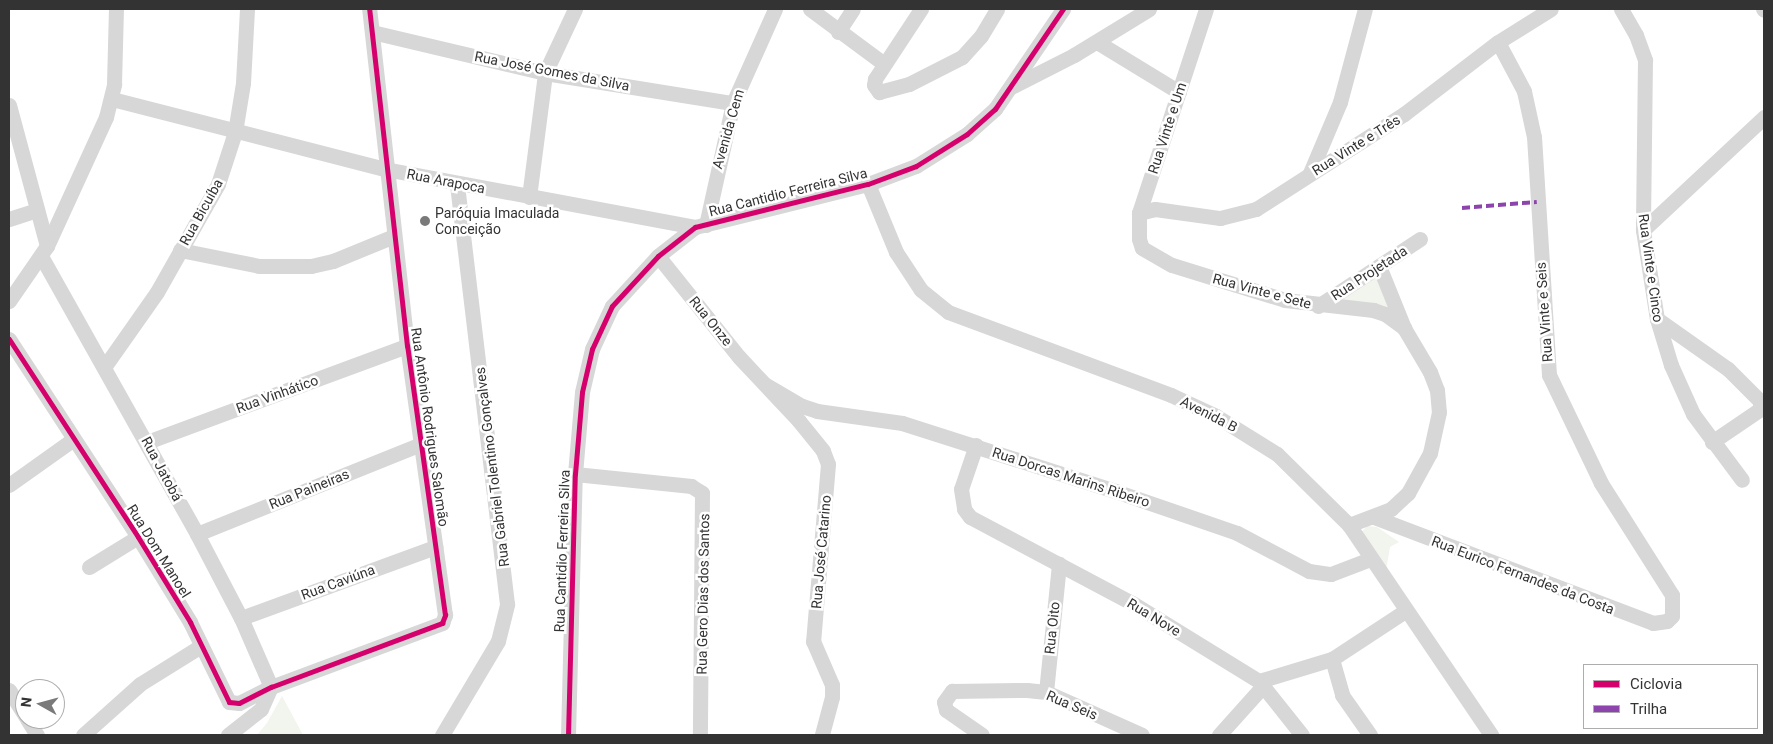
<!DOCTYPE html>
<html>
<head>
<meta charset="utf-8">
<style>
	body { margin:0 }
	#map { position:relative; width:1773px; height:744px; overflow:hidden; background:#fff; font-family:Roboto,sans-serif }
	div>[style] { position:absolute }
	[style*='--x'] { left:calc(var(--x)*1px); top:calc(var(--y)*1px); width:calc(var(--w)*1px); rotate:calc(var(--a)*1deg) }
	.green>* { inset:0; background:#f1f5ed }
	.minor>* { height:15px; margin:-7.5px; padding:0 7.5px; transform-origin:7.5px; border-radius:7.5px; background:#d7d7d7 }
	.quiet>* { height:4px; margin-top:-2px; transform-origin:0; background:repeating-linear-gradient(90deg,#8e44ad 0 8px,transparent 0 12px) }
	.cycleway>* { height:5px; margin:-2.5px; padding:0 2.5px; transform-origin:2.5px; border-radius:2.5px; background:#d6006c }
	.dots>* { width:14px; height:14px; translate:-50% -50%; box-sizing:border-box; border:2px solid #fff; border-radius:50% }
	span { translate:-50% -50%; white-space:nowrap; text-align:center; line-height:1.15; -webkit-text-stroke:5px #fff; paint-order:stroke }
	.street-label { font-size:14px; color:#333 }
	.poi-label { font-size:14px; color:#333 }
	.left { translate:0 -50%; text-align:left }
	.frame { position:absolute; inset:0; border:10px solid #333; pointer-events:none }
	.legend { position:absolute; left:1583px; top:664px; width:175px; height:65px; box-sizing:border-box; background:#fff; border:1px solid #adadad; margin:0; padding:6px 9px; list-style:none; font-size:15px; color:#333 }
	.legend li { display:flex; align-items:center; gap:10px; height:25px }
	.legend b { width:25px; border:1px solid #adadad }
	.north { position:absolute; left:15px; top:679px; width:50px; height:50px; box-sizing:border-box; background:#fff; border:1px solid #adadad; border-radius:50%; rotate:277deg; font-size:14px; font-weight:700; line-height:20px; text-align:center; color:#333 }
	.north::after { content:''; display:block; margin:auto; width:18px; height:22px; background:#7a7a7a; clip-path:polygon(50% 0,100% 100%,50% 72%,0 100%) }
</style>
</head>
<body>
<div id="map">
	<div class="green">
		<i style="clip-path:polygon(1376px 277px,1392px 314px,1334px 303px)"></i>
		<i style="clip-path:polygon(1367px 526px,1377px 527px,1399px 542px,1390px 547px,1385px 576px,1360px 534px)"></i>
		<i style="clip-path:polygon(282px 696px,303px 735px,257px 735px,267px 723px)"></i>
	</div>
	<div class="minor">
		<i style="--x:810;--y:9;--w:92;--a:36.6"></i>
		<i style="--x:921;--y:9;--w:84;--a:123.3"></i>
		<i style="--x:875;--y:79;--w:6;--a:99"></i>
		<i style="--x:874;--y:85;--w:9;--a:54"></i>
		<i style="--x:879;--y:92;--w:31;--a:-15"></i>
		<i style="--x:909;--y:84;--w:59;--a:-27"></i>
		<i style="--x:962;--y:57;--w:28;--a:-48"></i>
		<i style="--x:981;--y:36;--w:31;--a:-59"></i>
		<i style="--x:1206;--y:9;--w:215;--a:108.2"></i>
		<i style="--x:1139;--y:213;--w:26;--a:90"></i>
		<i style="--x:1139;--y:239;--w:9;--a:72"></i>
		<i style="--x:1142;--y:248;--w:34;--a:30"></i>
		<i style="--x:1172;--y:265;--w:118;--a:17.2"></i>
		<i style="--x:1285;--y:300;--w:89;--a:6.5"></i>
		<i style="--x:1373;--y:310;--w:13;--a:18"></i>
		<i style="--x:1385;--y:314;--w:24;--a:36"></i>
		<i style="--x:1404;--y:328;--w:51;--a:59.4"></i>
		<i style="--x:1430;--y:372;--w:19;--a:69"></i>
		<i style="--x:1437;--y:390;--w:22;--a:85"></i>
		<i style="--x:1439;--y:412;--w:42;--a:102.4"></i>
		<i style="--x:1430;--y:453;--w:46;--a:118.8"></i>
		<i style="--x:1408;--y:493;--w:23;--a:137"></i>
		<i style="--x:1391;--y:509;--w:45;--a:159.1"></i>
		<i style="--x:1621;--y:9;--w:30;--a:60"></i>
		<i style="--x:1636;--y:35;--w:27;--a:70"></i>
		<i style="--x:1645;--y:60;--w:170;--a:90.7"></i>
		<i style="--x:1643;--y:230;--w:90;--a:81.1"></i>
		<i style="--x:1657;--y:319;--w:48;--a:73.1"></i>
		<i style="--x:1671;--y:365;--w:54;--a:65.8"></i>
		<i style="--x:1693;--y:414;--w:82;--a:53.4"></i>
		<i style="--x:1763;--y:9;--w:1;--a:45"></i>
		<i style="--x:372;--y:32;--w:178;--a:13.3"></i>
		<i style="--x:545;--y:73;--w:190;--a:9.1"></i>
		<i style="--x:838;--y:32;--w:27;--a:-57"></i>
		<i style="--x:1097;--y:42;--w:96;--a:31.4"></i>
		<i style="--x:1011;--y:87;--w:71;--a:-26.9"></i>
		<i style="--x:1074;--y:55;--w:88;--a:-31.5"></i>
		<i style="--x:112;--y:99;--w:282;--a:14.4"></i>
		<i style="--x:385;--y:169;--w:315;--a:10.6"></i>
		<i style="--x:9;--y:105;--w:146;--a:74.9"></i>
		<i style="--x:1310;--y:173;--w:77;--a:-67.1"></i>
		<i style="--x:1340;--y:102;--w:96;--a:-75"></i>
		<i style="--x:868;--y:184;--w:74;--a:67.6"></i>
		<i style="--x:896;--y:252;--w:45;--a:56.7"></i>
		<i style="--x:921;--y:290;--w:35;--a:39"></i>
		<i style="--x:948;--y:312;--w:238;--a:20.4"></i>
		<i style="--x:1171;--y:395;--w:50;--a:25"></i>
		<i style="--x:1216;--y:416;--w:72;--a:31.9"></i>
		<i style="--x:1277;--y:454;--w:101;--a:44.6"></i>
		<i style="--x:1349;--y:525;--w:254;--a:55.9"></i>
		<i style="--x:529;--y:197;--w:125;--a:-82.6"></i>
		<i style="--x:545;--y:73;--w:71;--a:-64.9"></i>
		<i style="--x:1139;--y:213;--w:16;--a:-14"></i>
		<i style="--x:1155;--y:209;--w:66;--a:7.9"></i>
		<i style="--x:1220;--y:218;--w:37;--a:-14"></i>
		<i style="--x:1256;--y:209;--w:176;--a:-32.7"></i>
		<i style="--x:1404;--y:114;--w:118;--a:-37.5"></i>
		<i style="--x:1498;--y:42;--w:62;--a:-31.9"></i>
		<i style="--x:9;--y:219;--w:29;--a:-18"></i>
		<i style="--x:706;--y:225;--w:125;--a:-77.5"></i>
		<i style="--x:733;--y:103;--w:103;--a:-65.9"></i>
		<i style="--x:1643;--y:230;--w:166;--a:-43"></i>
		<i style="--x:180;--y:250;--w:81;--a:11.4"></i>
		<i style="--x:259;--y:266;--w:52;--a:0"></i>
		<i style="--x:311;--y:266;--w:23;--a:-13"></i>
		<i style="--x:333;--y:261;--w:66;--a:-22.3"></i>
		<i style="--x:41;--y:256;--w:319;--a:60.7"></i>
		<i style="--x:197;--y:534;--w:95;--a:62.4"></i>
		<i style="--x:241;--y:618;--w:75;--a:66.5"></i>
		<i style="--x:658;--y:256;--w:129;--a:51.3"></i>
		<i style="--x:739;--y:357;--w:88;--a:46.8"></i>
		<i style="--x:799;--y:421;--w:38;--a:51"></i>
		<i style="--x:823;--y:451;--w:14;--a:69"></i>
		<i style="--x:828;--y:464;--w:178;--a:94.8"></i>
		<i style="--x:813;--y:641;--w:48;--a:66.6"></i>
		<i style="--x:832;--y:685;--w:12;--a:90"></i>
		<i style="--x:832;--y:697;--w:39;--a:105"></i>
		<i style="--x:1379;--y:266;--w:67;--a:68"></i>
		<i style="--x:9;--y:301;--w:67;--a:-55.4"></i>
		<i style="--x:47;--y:246;--w:142;--a:-65.4"></i>
		<i style="--x:106;--y:117;--w:34;--a:-76"></i>
		<i style="--x:114;--y:84;--w:75;--a:-88.5"></i>
		<i style="--x:1318;--y:306;--w:122;--a:-33.3"></i>
		<i style="--x:1657;--y:319;--w:87;--a:35.2"></i>
		<i style="--x:1728;--y:369;--w:47;--a:45"></i>
		<i style="--x:1761;--y:402;--w:8;--a:104"></i>
		<i style="--x:1759;--y:410;--w:57;--a:145.8"></i>
		<i style="--x:9;--y:339;--w:236;--a:56.9"></i>
		<i style="--x:138;--y:537;--w:100;--a:58.5"></i>
		<i style="--x:190;--y:622;--w:89;--a:64"></i>
		<i style="--x:229;--y:702;--w:10;--a:6"></i>
		<i style="--x:239;--y:703;--w:36;--a:-27"></i>
		<i style="--x:271;--y:687;--w:183;--a:-20.5"></i>
		<i style="--x:442;--y:623;--w:9;--a:-69"></i>
		<i style="--x:445;--y:615;--w:272;--a:-98"></i>
		<i style="--x:407;--y:346;--w:339;--a:-96.4"></i>
		<i style="--x:105;--y:366;--w:90;--a:-54.9"></i>
		<i style="--x:157;--y:292;--w:124;--a:-60.5"></i>
		<i style="--x:218;--y:184;--w:55;--a:-71.9"></i>
		<i style="--x:235;--y:132;--w:50;--a:-80.7"></i>
		<i style="--x:243;--y:83;--w:74;--a:-86.9"></i>
		<i style="--x:766;--y:385;--w:42;--a:30.3"></i>
		<i style="--x:802;--y:406;--w:16;--a:18"></i>
		<i style="--x:817;--y:411;--w:86;--a:8"></i>
		<i style="--x:902;--y:423;--w:227;--a:17.7"></i>
		<i style="--x:1118;--y:492;--w:126;--a:19"></i>
		<i style="--x:1237;--y:533;--w:81;--a:27.8"></i>
		<i style="--x:1309;--y:571;--w:22;--a:8"></i>
		<i style="--x:1331;--y:574;--w:42;--a:-21"></i>
		<i style="--x:147;--y:442;--w:277;--a:-20.3"></i>
		<i style="--x:976;--y:445;--w:46;--a:108.8"></i>
		<i style="--x:961;--y:489;--w:20;--a:81"></i>
		<i style="--x:964;--y:509;--w:10;--a:53"></i>
		<i style="--x:970;--y:517;--w:183;--a:28"></i>
		<i style="--x:1132;--y:603;--w:149;--a:31.6"></i>
		<i style="--x:1259;--y:681;--w:76;--a:-16.8"></i>
		<i style="--x:1332;--y:659;--w:87;--a:-33.3"></i>
		<i style="--x:575;--y:474;--w:117;--a:5.9"></i>
		<i style="--x:691;--y:486;--w:13;--a:32"></i>
		<i style="--x:702;--y:493;--w:242;--a:90.5"></i>
		<i style="--x:9;--y:485;--w:77;--a:-35.5"></i>
		<i style="--x:1374;--y:517;--w:298;--a:20.8"></i>
		<i style="--x:1653;--y:623;--w:14;--a:-8"></i>
		<i style="--x:1667;--y:621;--w:7;--a:-45"></i>
		<i style="--x:1672;--y:616;--w:21;--a:-90"></i>
		<i style="--x:1672;--y:595;--w:133;--a:-122.4"></i>
		<i style="--x:1601;--y:483;--w:120;--a:-115.7"></i>
		<i style="--x:1549;--y:375;--w:238;--a:-93.6"></i>
		<i style="--x:1534;--y:137;--w:47;--a:-102.3"></i>
		<i style="--x:1524;--y:91;--w:55;--a:-118"></i>
		<i style="--x:197;--y:534;--w:241;--a:-21.9"></i>
		<i style="--x:89;--y:567;--w:57;--a:-31.5"></i>
		<i style="--x:241;--y:618;--w:207;--a:-20.1"></i>
		<i style="--x:1332;--y:659;--w:37;--a:74"></i>
		<i style="--x:1342;--y:695;--w:49;--a:55"></i>
		<i style="--x:1259;--y:681;--w:69;--a:51.5"></i>
		<i style="--x:9;--y:690;--w:31;--a:58"></i>
		<i style="--x:1046;--y:692;--w:129;--a:-84.2"></i>
		<i style="--x:27;--y:719;--w:19;--a:58"></i>
		<i style="--x:83;--y:735;--w:76;--a:-41.8"></i>
		<i style="--x:140;--y:684;--w:72;--a:-31.9"></i>
		<i style="--x:228;--y:735;--w:42;--a:-38.2"></i>
		<i style="--x:261;--y:709;--w:24;--a:-66"></i>
		<i style="--x:442;--y:735;--w:109;--a:-59.2"></i>
		<i style="--x:498;--y:641;--w:38;--a:-76"></i>
		<i style="--x:507;--y:604;--w:424;--a:-96.8"></i>
		<i style="--x:568;--y:735;--w:261;--a:-88.5"></i>
		<i style="--x:575;--y:474;--w:82;--a:-85.1"></i>
		<i style="--x:582;--y:392;--w:44;--a:-76.9"></i>
		<i style="--x:592;--y:349;--w:47;--a:-65.1"></i>
		<i style="--x:612;--y:306;--w:68;--a:-47.4"></i>
		<i style="--x:658;--y:256;--w:47;--a:-38.1"></i>
		<i style="--x:695;--y:227;--w:178;--a:-14"></i>
		<i style="--x:868;--y:184;--w:51;--a:-20.6"></i>
		<i style="--x:916;--y:166;--w:60;--a:-32.1"></i>
		<i style="--x:967;--y:134;--w:38;--a:-42"></i>
		<i style="--x:995;--y:109;--w:121;--a:-55.8"></i>
		<i style="--x:982;--y:735;--w:44;--a:-145.2"></i>
		<i style="--x:946;--y:710;--w:8;--a:-104"></i>
		<i style="--x:944;--y:702;--w:14;--a:-54"></i>
		<i style="--x:952;--y:691;--w:75;--a:-0.8"></i>
		<i style="--x:1027;--y:690;--w:19;--a:6"></i>
		<i style="--x:1046;--y:692;--w:105;--a:24.1"></i>
		<i style="--x:1219;--y:735;--w:66;--a:-48.1"></i>
	</div>
	<div class="quiet">
		<i style="--x:1462;--y:208;--w:75;--a:-4.6"></i>
	</div>
	<div class="cycleway">
		<i style="--x:9;--y:339;--w:236;--a:56.9"></i>
		<i style="--x:138;--y:537;--w:100;--a:58.5"></i>
		<i style="--x:190;--y:622;--w:89;--a:64"></i>
		<i style="--x:229;--y:702;--w:10;--a:6"></i>
		<i style="--x:239;--y:703;--w:36;--a:-27"></i>
		<i style="--x:271;--y:687;--w:183;--a:-20.5"></i>
		<i style="--x:442;--y:623;--w:9;--a:-69"></i>
		<i style="--x:445;--y:615;--w:272;--a:-98"></i>
		<i style="--x:407;--y:346;--w:339;--a:-96.4"></i>
		<i style="--x:568;--y:735;--w:261;--a:-88.5"></i>
		<i style="--x:575;--y:474;--w:82;--a:-85.1"></i>
		<i style="--x:582;--y:392;--w:44;--a:-76.9"></i>
		<i style="--x:592;--y:349;--w:47;--a:-65.1"></i>
		<i style="--x:612;--y:306;--w:68;--a:-47.4"></i>
		<i style="--x:658;--y:256;--w:47;--a:-38.1"></i>
		<i style="--x:695;--y:227;--w:178;--a:-14"></i>
		<i style="--x:868;--y:184;--w:51;--a:-20.6"></i>
		<i style="--x:916;--y:166;--w:60;--a:-32.1"></i>
		<i style="--x:967;--y:134;--w:38;--a:-42"></i>
		<i style="--x:995;--y:109;--w:121;--a:-55.8"></i>
	</div>
	<div class="dots">
		<i style="left:425px;top:221px;background:#7a7a7a"></i>
	</div>
	<div class="street-label">
		<span style="left:552px;top:71px;rotate:11deg">Rua José Gomes da Silva</span>
		<span style="left:1167px;top:128px;rotate:-72deg">Rua Vinte e Um</span>
		<span style="left:728px;top:129px;rotate:-74deg">Avenida Cem</span>
		<span style="left:1356px;top:145px;rotate:-32deg">Rua Vinte e Três</span>
		<span style="left:446px;top:181px;rotate:11deg">Rua Arapoca</span>
		<span style="left:788px;top:192px;rotate:-14deg">Rua Cantidio Ferreira Silva</span>
		<span style="left:201px;top:212px;rotate:-61deg">Rua Bicuíba</span>
		<span style="left:1651px;top:268px;rotate:82deg">Rua Vinte e Cinco</span>
		<span style="left:1369px;top:273px;rotate:-33deg">Rua Projetada</span>
		<span style="left:1262px;top:291px;rotate:15deg">Rua Vinte e Sete</span>
		<span style="left:1544px;top:312px;rotate:-94deg">Rua Vinte e Seis</span>
		<span style="left:711px;top:321px;rotate:51deg">Rua Onze</span>
		<span style="left:277px;top:394px;rotate:-20deg">Rua Vinhático</span>
		<span style="left:1209px;top:414px;rotate:27deg">Avenida B</span>
		<span style="left:430px;top:427px;rotate:82deg">Rua Antônio Rodrigues Salomão</span>
		<span style="left:492px;top:467px;rotate:-97deg">Rua Gabriel Tolentino Gonçalves</span>
		<span style="left:162px;top:469px;rotate:62deg">Rua Jatobá</span>
		<span style="left:1071px;top:477px;rotate:18deg">Rua Dorcas Marins Ribeiro</span>
		<span style="left:309px;top:489px;rotate:-22deg">Rua Paineiras</span>
		<span style="left:159px;top:551px;rotate:58deg">Rua Dom Manoel</span>
		<span style="left:562px;top:551px;rotate:-88deg">Rua Cantidio Ferreira Silva</span>
		<span style="left:821px;top:552px;rotate:-85deg">Rua José Catarino</span>
		<span style="left:1523px;top:575px;rotate:21deg">Rua Eurico Fernandes da Costa</span>
		<span style="left:338px;top:582px;rotate:-20deg">Rua Caviúna</span>
		<span style="left:703px;top:594px;rotate:-89deg">Rua Gero Dias dos Santos</span>
		<span style="left:1154px;top:617px;rotate:31deg">Rua Nove</span>
		<span style="left:1052px;top:628px;rotate:-84deg">Rua Oito</span>
		<span style="left:1072px;top:705px;rotate:23deg">Rua Seis</span>
	</div>
	<div class="poi-label">
		<span class="left" style="left:435px;top:221px">Paróquia Imaculada<br>Conceição</span>
	</div>
	<div class="frame"></div>
	<ul class="legend">
	<li><b style="height:6px;background:#d6006c"></b>Ciclovia</li>
	<li><b style="height:6px;background:#8e44ad"></b>Trilha</li>
	</ul>
	<div class="north">N</div>
</div>
</body>
</html>
